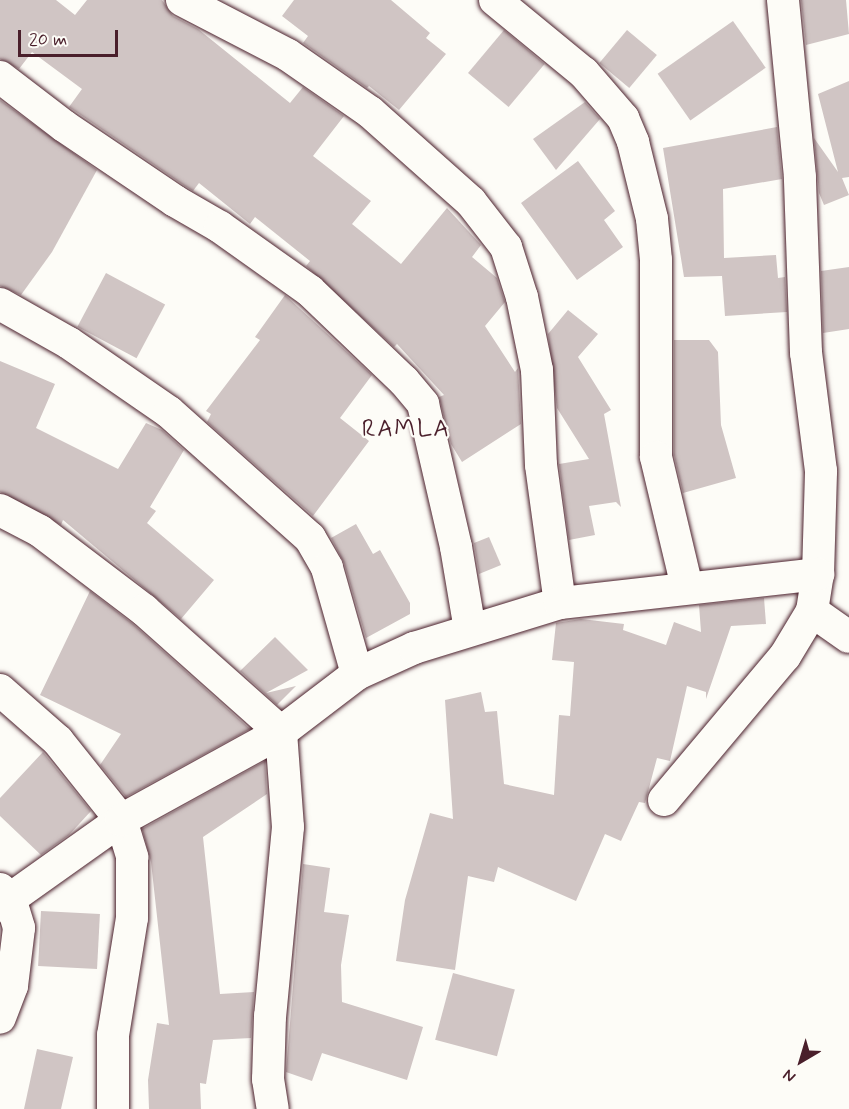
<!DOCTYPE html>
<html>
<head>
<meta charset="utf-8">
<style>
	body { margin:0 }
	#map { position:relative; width:849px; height:1109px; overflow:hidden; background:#fdfcf7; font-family:Mynerve,sans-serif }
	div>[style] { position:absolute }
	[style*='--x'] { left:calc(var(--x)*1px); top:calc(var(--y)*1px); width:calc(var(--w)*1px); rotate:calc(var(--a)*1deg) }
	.building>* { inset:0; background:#d0c5c4; transform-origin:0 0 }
	.roads { filter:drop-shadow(0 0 2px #4a1f2b) drop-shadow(0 0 2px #4a1f2b) }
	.street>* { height:32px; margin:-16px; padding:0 16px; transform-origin:16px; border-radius:16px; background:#fdfcf7 }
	span { translate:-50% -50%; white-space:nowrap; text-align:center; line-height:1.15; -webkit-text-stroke:4.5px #fdfcf7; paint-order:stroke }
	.quarter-label { font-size:24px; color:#4a1f2b; letter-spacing:1.5px }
	.north { position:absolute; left:771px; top:1031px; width:60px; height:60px; -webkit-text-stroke:4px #fdfcf7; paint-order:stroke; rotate:218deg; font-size:16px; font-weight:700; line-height:24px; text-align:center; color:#4a1f2b }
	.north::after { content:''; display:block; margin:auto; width:21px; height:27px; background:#4a1f2b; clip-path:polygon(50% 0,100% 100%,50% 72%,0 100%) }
	.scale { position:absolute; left:18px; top:30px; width:100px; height:27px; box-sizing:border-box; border:3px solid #4a1f2b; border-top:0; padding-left:8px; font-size:18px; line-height:21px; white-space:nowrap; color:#4a1f2b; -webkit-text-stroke:4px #fdfcf7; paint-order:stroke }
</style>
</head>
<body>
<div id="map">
	<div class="building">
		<i style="clip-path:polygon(0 0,56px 0,75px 15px,87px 0,162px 0,173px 16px,198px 29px,290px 103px,303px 87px,344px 116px,313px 156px,371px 201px,352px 224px,401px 264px,447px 208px,481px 245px,472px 257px,497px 278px,505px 302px,485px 326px,515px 372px,518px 368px,521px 424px,462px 462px,451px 444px,439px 397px,444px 395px,397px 344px,394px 347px,306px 266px,310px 261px,255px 217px,250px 224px,199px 183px,193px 191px,185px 186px,75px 111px,69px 107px,82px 89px,32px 52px,19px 69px,0 59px)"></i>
		<i style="clip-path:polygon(294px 0,391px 0,430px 33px,426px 38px,446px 54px,399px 110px,369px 86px,367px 88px,303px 43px,308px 36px,282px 16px)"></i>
		<i style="clip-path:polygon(801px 0,846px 0,849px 34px,806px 45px)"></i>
		<i style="left:733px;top:21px;width:57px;height:92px;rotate:55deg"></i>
		<i style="left:504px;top:30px;width:53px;height:56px;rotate:40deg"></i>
		<i style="left:627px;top:30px;width:39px;height:43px;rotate:40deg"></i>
		<i style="clip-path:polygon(849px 81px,849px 177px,842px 178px,849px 195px,824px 205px,819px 193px,814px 138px,838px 172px,818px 94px)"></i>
		<i style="clip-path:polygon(0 100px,97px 170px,52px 252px,21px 295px,0 286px)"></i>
		<i style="clip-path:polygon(585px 102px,600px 119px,556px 170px,533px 139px)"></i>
		<i style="clip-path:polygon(777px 127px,782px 179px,723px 189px,724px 258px,776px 255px,778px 278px,785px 277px,787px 312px,725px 316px,722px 276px,684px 277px,663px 148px)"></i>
		<i style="clip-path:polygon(578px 161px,615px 211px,604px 220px,623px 247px,577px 280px,521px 203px)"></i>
		<i style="clip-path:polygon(849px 267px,849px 329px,823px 333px,821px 271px)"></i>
		<i style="left:106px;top:273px;width:67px;height:61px;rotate:28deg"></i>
		<i style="clip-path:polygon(285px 295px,372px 375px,340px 418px,369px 441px,313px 516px,207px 422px,211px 414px,206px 411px,260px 340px,255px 337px)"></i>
		<i style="clip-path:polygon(568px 310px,598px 334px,578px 357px,611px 410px,604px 414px,621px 507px,616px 502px,589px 506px,595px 535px,569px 540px,559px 464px,589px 459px,557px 408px,548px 334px)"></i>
		<i style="clip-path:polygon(674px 340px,709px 340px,718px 352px,721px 425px,736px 478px,683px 493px,674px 455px)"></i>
		<i style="clip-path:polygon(0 361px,55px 384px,36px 428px,118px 469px,146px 423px,162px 430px,184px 450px,150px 507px,156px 511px,147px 523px,214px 580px,181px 619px,63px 520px,61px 525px,0 492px)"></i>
		<i style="clip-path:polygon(356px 524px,373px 554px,380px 550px,410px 603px,410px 614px,366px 638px,344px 563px,331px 538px)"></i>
		<i style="clip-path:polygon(489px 537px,501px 565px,479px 574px,474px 543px)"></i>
		<i style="clip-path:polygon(90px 591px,133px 624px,250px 729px,126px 797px,100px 765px,121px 734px,40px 695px)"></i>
		<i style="clip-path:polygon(764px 598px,766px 624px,731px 626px,706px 699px,706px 692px,687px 686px,670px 761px,657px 758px,645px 803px,639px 802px,621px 841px,605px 834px,576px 901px,498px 867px,494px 882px,468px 876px,455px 970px,396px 961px,405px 900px,430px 813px,453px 819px,445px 700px,481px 692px,485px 712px,497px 711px,504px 784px,554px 795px,559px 715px,570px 716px,574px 662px,552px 660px,556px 623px,581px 619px,624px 624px,623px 630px,666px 645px,674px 622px,701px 632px,699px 605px)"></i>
		<i style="clip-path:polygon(275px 637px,308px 670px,266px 693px,296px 686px,277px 705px,240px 671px)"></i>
		<i style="clip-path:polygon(43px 752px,91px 811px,69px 835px,41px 855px,0 816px,0 798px)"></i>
		<i style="clip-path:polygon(265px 761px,267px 794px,203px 837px,220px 994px,254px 992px,251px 1038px,213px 1040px,206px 1084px,200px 1083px,201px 1109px,149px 1109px,148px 1080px,157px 1023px,169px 1025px,151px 862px,142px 829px)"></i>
		<i style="clip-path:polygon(303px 864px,330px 868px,324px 912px,349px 915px,341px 965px,342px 1002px,423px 1027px,407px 1080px,322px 1053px,312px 1081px,286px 1072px)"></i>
		<i style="left:41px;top:911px;width:59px;height:55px;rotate:3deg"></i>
		<i style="left:453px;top:973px;width:64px;height:69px;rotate:15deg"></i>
		<i style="clip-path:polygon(37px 1049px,73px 1057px,61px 1109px,24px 1109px)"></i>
	</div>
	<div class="roads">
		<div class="street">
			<i style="--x:182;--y:0;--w:119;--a:27.4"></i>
			<i style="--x:288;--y:55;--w:100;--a:34.8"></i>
			<i style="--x:370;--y:112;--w:135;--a:41.7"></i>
			<i style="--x:471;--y:202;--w:57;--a:52.1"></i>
			<i style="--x:506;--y:247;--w:52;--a:72.3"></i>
			<i style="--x:522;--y:297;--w:75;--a:78.4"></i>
			<i style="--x:537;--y:370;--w:95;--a:87.6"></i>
			<i style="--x:541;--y:465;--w:139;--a:82.2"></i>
			<i style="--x:495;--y:0;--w:115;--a:39.4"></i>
			<i style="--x:584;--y:73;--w:60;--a:49.1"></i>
			<i style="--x:623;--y:118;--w:26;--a:67"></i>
			<i style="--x:633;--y:142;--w:79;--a:76.1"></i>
			<i style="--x:652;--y:219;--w:41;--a:84.4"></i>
			<i style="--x:656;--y:260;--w:197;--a:90"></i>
			<i style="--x:656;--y:457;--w:134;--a:76.6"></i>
			<i style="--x:0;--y:77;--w:81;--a:37.4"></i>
			<i style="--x:64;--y:126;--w:134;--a:34"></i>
			<i style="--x:175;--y:201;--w:52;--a:30"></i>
			<i style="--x:220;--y:227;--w:110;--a:35.4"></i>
			<i style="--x:310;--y:291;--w:130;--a:43.8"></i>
			<i style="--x:404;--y:381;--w:30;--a:50"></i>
			<i style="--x:423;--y:404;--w:147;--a:77"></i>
			<i style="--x:456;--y:547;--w:84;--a:80.4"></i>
			<i style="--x:0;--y:304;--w:79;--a:29.5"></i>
			<i style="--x:69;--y:343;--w:121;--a:34.6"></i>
			<i style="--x:169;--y:412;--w:189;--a:41.8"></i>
			<i style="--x:310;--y:538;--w:34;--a:60"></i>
			<i style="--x:327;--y:568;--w:110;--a:74.2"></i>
			<i style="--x:0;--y:510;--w:45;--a:27.7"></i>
			<i style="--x:40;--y:531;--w:131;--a:37.2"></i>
			<i style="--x:144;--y:610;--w:183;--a:41.7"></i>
			<i style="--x:281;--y:732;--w:95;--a:85.8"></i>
			<i style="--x:288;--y:827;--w:190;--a:95.4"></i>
			<i style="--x:270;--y:1016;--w:63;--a:91.8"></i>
			<i style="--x:268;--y:1079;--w:30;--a:81"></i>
			<i style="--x:812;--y:611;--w:45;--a:35.1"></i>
			<i style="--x:0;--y:690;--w:77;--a:41.3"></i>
			<i style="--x:58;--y:741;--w:101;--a:51.4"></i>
			<i style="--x:121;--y:820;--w:39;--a:73"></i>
			<i style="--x:132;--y:857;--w:61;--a:90"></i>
			<i style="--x:132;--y:918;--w:119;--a:99.2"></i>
			<i style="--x:113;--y:1035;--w:74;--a:90"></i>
			<i style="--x:664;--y:800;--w:188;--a:-50"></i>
			<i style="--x:785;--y:656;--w:52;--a:-59"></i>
			<i style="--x:812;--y:611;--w:37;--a:-81"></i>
			<i style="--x:818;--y:574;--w:103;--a:-88.3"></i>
			<i style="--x:821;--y:471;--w:119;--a:-97.2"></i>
			<i style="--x:806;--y:353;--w:176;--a:-92"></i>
			<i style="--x:800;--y:177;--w:178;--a:-95.5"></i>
			<i style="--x:0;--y:889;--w:13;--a:42"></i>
			<i style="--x:10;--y:898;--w:31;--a:73"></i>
			<i style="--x:19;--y:928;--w:58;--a:96.9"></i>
			<i style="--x:12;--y:986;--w:34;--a:111"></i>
			<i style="--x:0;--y:906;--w:148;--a:-35.4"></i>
			<i style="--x:121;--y:820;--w:183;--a:-28.8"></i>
			<i style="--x:281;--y:732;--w:96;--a:-37.3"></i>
			<i style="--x:357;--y:674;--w:63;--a:-24.5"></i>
			<i style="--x:414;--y:648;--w:153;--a:-17.1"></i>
			<i style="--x:560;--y:603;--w:260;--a:-6.4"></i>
		</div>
	</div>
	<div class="quarter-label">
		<span style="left:406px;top:430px">RAMLA</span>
	</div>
	<div class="north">N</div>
	<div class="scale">20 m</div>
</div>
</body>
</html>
